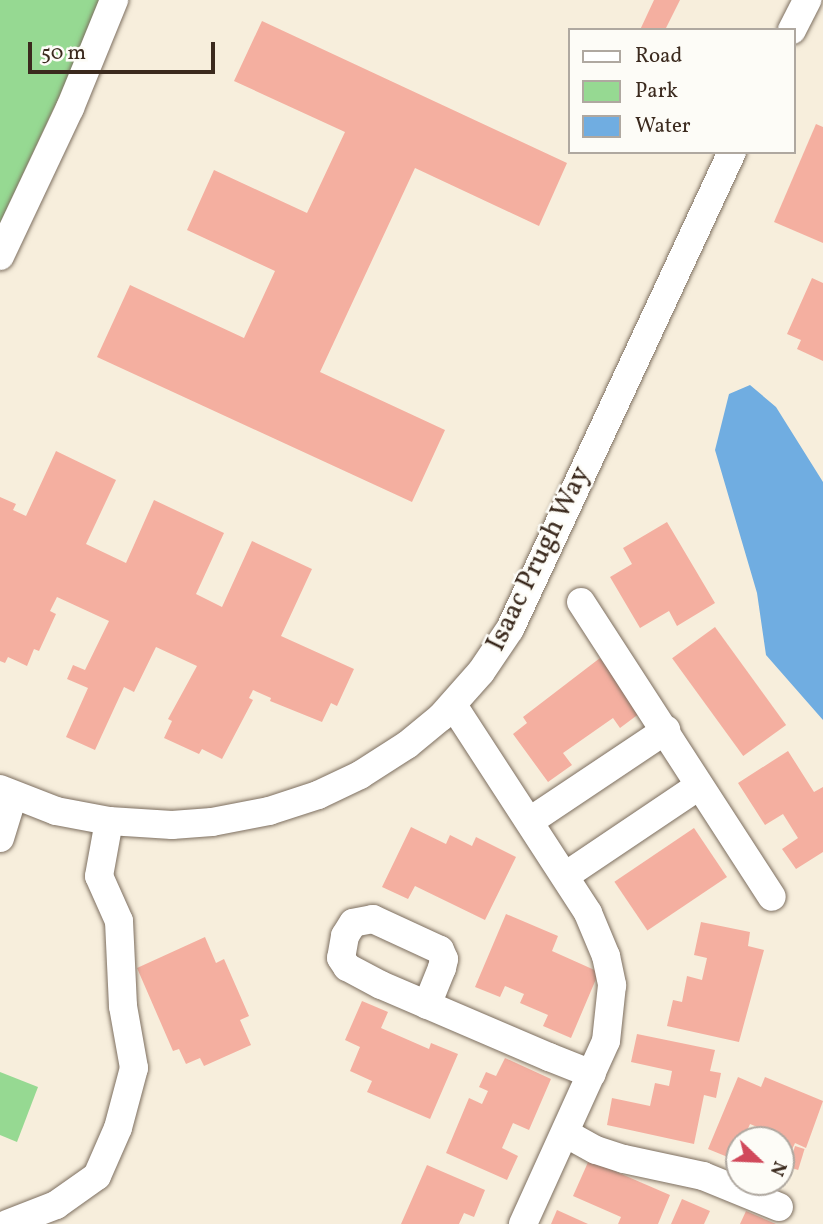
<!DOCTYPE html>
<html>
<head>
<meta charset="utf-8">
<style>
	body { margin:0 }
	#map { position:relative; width:823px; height:1224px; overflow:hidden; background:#f7eedc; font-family:Vollkorn,serif }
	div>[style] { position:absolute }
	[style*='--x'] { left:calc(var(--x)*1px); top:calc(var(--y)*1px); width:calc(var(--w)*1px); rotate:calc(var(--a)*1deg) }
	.green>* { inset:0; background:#96d992 }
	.water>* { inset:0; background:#70ade1 }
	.building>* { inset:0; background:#f4afa0; transform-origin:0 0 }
	.roads { filter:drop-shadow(0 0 2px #7d6f60) drop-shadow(0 0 2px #7d6f60) }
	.minor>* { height:28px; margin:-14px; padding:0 14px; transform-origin:14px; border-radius:14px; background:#fff }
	span { translate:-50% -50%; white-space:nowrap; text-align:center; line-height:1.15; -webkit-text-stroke:5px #fdfcf7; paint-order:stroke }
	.street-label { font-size:28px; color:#3b2a1e }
	.legend { position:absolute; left:568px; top:28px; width:228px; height:126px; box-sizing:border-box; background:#fdfcf7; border:2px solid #afa8a0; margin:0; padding:9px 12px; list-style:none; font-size:21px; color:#3b2a1e }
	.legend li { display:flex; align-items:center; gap:14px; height:35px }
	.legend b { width:35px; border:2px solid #afa8a0 }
	.north { position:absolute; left:725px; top:1126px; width:70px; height:70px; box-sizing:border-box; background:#fdfcf7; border:2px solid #afa8a0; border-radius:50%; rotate:113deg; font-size:19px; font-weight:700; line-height:28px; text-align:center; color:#3b2a1e }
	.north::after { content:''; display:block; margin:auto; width:24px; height:32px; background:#d1495b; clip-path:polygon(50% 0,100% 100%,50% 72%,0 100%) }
	.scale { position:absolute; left:28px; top:42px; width:187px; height:32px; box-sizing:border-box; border:4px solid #3b2a1e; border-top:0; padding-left:9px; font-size:21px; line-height:24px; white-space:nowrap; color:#3b2a1e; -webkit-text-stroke:5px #fdfcf7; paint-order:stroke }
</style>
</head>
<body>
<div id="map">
	<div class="green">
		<i style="clip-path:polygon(0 0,100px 0,81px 50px,0 223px)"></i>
		<i style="clip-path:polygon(0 1072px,38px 1087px,17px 1142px,0 1135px)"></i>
	</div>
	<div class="water">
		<i style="clip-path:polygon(750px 385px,776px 407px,823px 482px,823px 720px,766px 655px,757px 593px,715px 450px,729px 394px)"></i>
	</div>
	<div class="building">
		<i style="clip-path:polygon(654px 0,680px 0,665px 30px,640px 30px)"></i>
		<i style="clip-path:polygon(262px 21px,567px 163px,539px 226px,415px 168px,320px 372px,445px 430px,412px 502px,97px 357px,130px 285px,244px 338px,275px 271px,187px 230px,214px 170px,307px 213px,345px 132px,234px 81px)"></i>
		<i style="clip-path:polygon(816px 124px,823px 127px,823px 243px,774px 222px)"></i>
		<i style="clip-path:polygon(812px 278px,823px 283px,823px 361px,797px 349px,801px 340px,787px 334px)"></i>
		<i style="clip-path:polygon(56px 451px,116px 480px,86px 544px,126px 563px,154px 500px,224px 533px,196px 594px,222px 607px,252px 541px,312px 569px,281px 636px,354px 669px,337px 706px,331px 703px,322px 722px,270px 701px,271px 698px,253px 690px,249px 698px,253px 700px,222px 759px,202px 749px,199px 754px,164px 738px,172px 721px,168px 719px,197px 666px,156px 647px,134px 692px,124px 687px,95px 750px,66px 737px,88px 688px,67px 679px,73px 665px,85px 670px,109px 621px,57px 597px,50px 611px,56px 614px,39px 651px,34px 649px,27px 666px,8px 657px,5px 663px,0 661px,0 497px,16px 504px,13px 510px,26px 516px)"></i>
		<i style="clip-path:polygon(667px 522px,715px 603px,677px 626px,669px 611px,640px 628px,610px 577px,632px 564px,623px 548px)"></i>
		<i style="left:715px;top:627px;width:121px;height:53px;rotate:54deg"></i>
		<i style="clip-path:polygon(600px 658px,640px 713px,620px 728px,613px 718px,563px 753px,572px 765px,548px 782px,513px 734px,527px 723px,523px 717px)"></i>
		<i style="clip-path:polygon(788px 751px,814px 792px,823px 787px,823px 852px,796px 869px,782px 849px,798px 838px,783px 814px,765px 825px,738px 783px)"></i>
		<i style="clip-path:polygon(411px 827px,446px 844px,450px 835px,472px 846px,476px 837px,516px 857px,485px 920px,415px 886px,408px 899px,382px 887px)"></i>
		<i style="left:694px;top:828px;width:59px;height:96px;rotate:56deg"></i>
		<i style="clip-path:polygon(506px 914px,558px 936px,552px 951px,599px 972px,571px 1038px,543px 1026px,548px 1015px,520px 1003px,524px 994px,505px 986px,500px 997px,475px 987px)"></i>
		<i style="clip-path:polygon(701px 922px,750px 932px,748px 946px,764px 950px,739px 1042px,667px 1026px,673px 1000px,682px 1002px,687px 976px,702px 980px,707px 958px,694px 955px)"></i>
		<i style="clip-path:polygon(205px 937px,216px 963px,224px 959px,249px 1016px,240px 1020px,251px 1045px,204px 1066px,200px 1058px,186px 1064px,179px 1049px,173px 1051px,137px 968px)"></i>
		<i style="clip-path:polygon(362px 1001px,388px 1012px,381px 1028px,429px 1049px,431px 1043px,458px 1054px,430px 1119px,367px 1092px,372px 1081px,350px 1071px,360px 1047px,345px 1040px)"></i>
		<i style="clip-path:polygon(637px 1034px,715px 1050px,710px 1071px,721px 1073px,716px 1098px,704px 1095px,694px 1144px,607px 1125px,612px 1098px,650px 1106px,655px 1083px,669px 1086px,672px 1071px,631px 1062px)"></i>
		<i style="clip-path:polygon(505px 1058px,551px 1079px,529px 1130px,513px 1123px,502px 1148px,518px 1156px,507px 1180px,446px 1153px,469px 1098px,482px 1104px,488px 1091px,479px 1087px,486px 1072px,496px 1076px)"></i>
		<i style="clip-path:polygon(738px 1077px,761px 1087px,765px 1077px,823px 1101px,806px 1148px,795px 1143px,785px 1165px,781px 1164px,782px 1137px,750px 1124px,743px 1140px,739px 1140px,735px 1160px,708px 1149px)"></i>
		<i style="left:795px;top:1146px;width:10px;height:22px;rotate:17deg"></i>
		<i style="clip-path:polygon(589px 1160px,670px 1195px,658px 1224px,618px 1224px,621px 1217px,573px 1196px)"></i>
		<i style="clip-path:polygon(427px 1165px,485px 1190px,474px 1217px,464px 1213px,459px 1224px,401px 1224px)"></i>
		<i style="clip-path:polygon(682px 1199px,710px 1211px,704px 1224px,671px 1224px)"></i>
		<i style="clip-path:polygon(557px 1210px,588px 1224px,551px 1224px)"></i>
		<i style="clip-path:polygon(746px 1211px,776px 1224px,740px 1224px)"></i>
	</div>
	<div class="roads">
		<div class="minor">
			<i style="--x:792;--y:30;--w:34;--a:-63"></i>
			<i style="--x:0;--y:256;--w:164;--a:-64.7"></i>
			<i style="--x:70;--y:108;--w:117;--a:-67.8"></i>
			<i style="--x:581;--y:602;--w:351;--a:57.1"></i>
			<i style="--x:453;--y:705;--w:248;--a:57"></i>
			<i style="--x:588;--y:913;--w:47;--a:67.3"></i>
			<i style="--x:606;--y:956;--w:30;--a:78"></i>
			<i style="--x:612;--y:985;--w:56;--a:96.1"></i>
			<i style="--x:606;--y:1041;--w:201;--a:114.4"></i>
			<i style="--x:0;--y:789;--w:60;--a:21.4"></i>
			<i style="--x:56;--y:811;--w:54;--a:10.7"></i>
			<i style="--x:109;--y:821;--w:63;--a:3.6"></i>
			<i style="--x:172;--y:825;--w:40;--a:-4.3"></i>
			<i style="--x:212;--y:822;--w:58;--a:-10.9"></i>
			<i style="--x:269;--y:811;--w:52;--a:-18.1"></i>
			<i style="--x:318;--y:795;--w:47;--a:-25.5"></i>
			<i style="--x:360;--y:775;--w:56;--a:-32.6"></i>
			<i style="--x:407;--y:745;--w:44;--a:-39.5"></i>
			<i style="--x:441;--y:717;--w:60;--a:-48.4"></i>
			<i style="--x:481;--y:672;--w:52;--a:-56"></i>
			<i style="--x:510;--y:629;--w:526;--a:-65.04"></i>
			<i style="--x:530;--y:821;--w:164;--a:-33.8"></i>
			<i style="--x:0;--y:838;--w:44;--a:-72.8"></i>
			<i style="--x:565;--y:876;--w:161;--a:-33.9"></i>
			<i style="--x:427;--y:1005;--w:40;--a:-68"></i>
			<i style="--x:442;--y:968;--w:9;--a:-77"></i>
			<i style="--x:444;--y:959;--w:10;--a:-114"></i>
			<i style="--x:440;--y:950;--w:74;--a:-155.2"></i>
			<i style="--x:373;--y:919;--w:20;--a:169"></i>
			<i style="--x:353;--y:923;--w:15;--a:122"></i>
			<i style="--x:345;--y:936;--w:22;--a:100"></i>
			<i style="--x:341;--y:958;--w:11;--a:56"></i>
			<i style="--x:347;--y:967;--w:38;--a:28"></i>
			<i style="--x:381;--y:985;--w:183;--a:23.2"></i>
			<i style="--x:549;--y:1057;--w:46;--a:21.6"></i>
			<i style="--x:565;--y:1133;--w:35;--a:29"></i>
			<i style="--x:596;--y:1150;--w:29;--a:18"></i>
			<i style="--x:624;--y:1159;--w:81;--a:12.1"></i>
			<i style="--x:703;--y:1176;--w:82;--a:22.2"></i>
			<i style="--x:7;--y:1224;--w:53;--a:-21.2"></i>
			<i style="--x:56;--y:1205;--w:50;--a:-35.3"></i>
			<i style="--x:97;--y:1176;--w:52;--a:-66.4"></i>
			<i style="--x:118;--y:1128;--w:62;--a:-75.1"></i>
			<i style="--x:134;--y:1068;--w:63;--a:-100.1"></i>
			<i style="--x:123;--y:1006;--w:85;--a:-92.7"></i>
			<i style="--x:119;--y:921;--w:49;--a:-114"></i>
			<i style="--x:99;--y:876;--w:56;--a:-79.7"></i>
		</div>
	</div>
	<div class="street-label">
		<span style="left:539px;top:559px;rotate:-64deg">Isaac Prugh Way</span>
	</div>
	<ul class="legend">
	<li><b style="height:9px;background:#fff"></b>Road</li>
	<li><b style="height:19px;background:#96d992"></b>Park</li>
	<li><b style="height:19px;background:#70ade1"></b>Water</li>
	</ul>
	<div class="north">N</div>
	<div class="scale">50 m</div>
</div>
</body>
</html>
